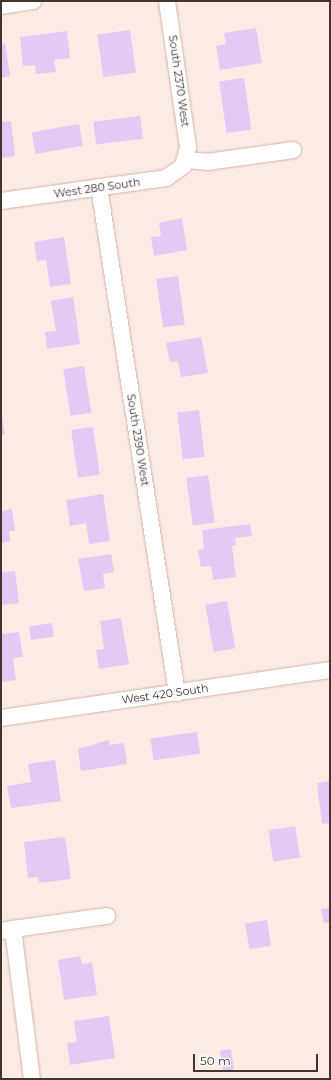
<!DOCTYPE html>
<html>
<head>
<meta charset="utf-8">
<style>
	body { margin:0 }
	#map { position:relative; width:331px; height:1080px; overflow:hidden; background:#faebe4; font-family:Montserrat,sans-serif }
	div>[style] { position:absolute }
	[style*='--x'] { left:calc(var(--x)*1px); top:calc(var(--y)*1px); width:calc(var(--w)*1px); rotate:calc(var(--a)*1deg) }
	.building>* { inset:0; background:#e2caf6; transform-origin:0 0 }
	.roads { filter:drop-shadow(0 0 1px #d6b3a1) drop-shadow(0 0 1px #d6b3a1) }
	.minor>* { height:16px; margin:-8px; padding:0 8px; transform-origin:8px; border-radius:8px; background:#fff }
	span { translate:-50% -50%; white-space:nowrap; text-align:center; line-height:1.15; -webkit-text-stroke:3px #fcfcfc; paint-order:stroke }
	.street-label { font-size:11px; color:#43352e }
	.frame { position:absolute; inset:0; border:2px solid #43352e; pointer-events:none }
	.scale { position:absolute; left:193px; top:1054px; width:125px; height:18px; box-sizing:border-box; border:2px solid #43352e; border-top:0; padding-left:5px; font-size:12px; line-height:14px; white-space:nowrap; color:#43352e; -webkit-text-stroke:3px #fcfcfc; paint-order:stroke }
</style>
</head>
<body>
<div id="map">
	<div class="building">
		<i style="clip-path:polygon(256px 28px,262px 63px,220px 70px,216px 46px,226px 44px,224px 33px)"></i>
		<i style="left:130px;top:30px;width:43px;height:33px;rotate:82deg"></i>
		<i style="clip-path:polygon(67px 31px,70px 58px,54px 60px,56px 72px,36px 74px,35px 65px,23px 66px,20px 37px)"></i>
		<i style="clip-path:polygon(5px 43px,10px 76px,1px 78px,1px 44px)"></i>
		<i style="left:244px;top:78px;width:52px;height:25px;rotate:82deg"></i>
		<i style="left:140px;top:116px;width:23px;height:47px;rotate:83deg"></i>
		<i style="clip-path:polygon(11px 121px,15px 156px,1px 158px,1px 122px)"></i>
		<i style="left:79px;top:124px;width:22px;height:48px;rotate:80deg"></i>
		<i style="clip-path:polygon(182px 218px,187px 250px,154px 256px,151px 237px,161px 236px,159px 223px)"></i>
		<i style="clip-path:polygon(64px 237px,71px 284px,50px 287px,46px 260px,37px 261px,34px 242px)"></i>
		<i style="left:178px;top:276px;width:49px;height:22px;rotate:82deg"></i>
		<i style="clip-path:polygon(73px 297px,80px 344px,47px 349px,45px 332px,56px 331px,51px 301px)"></i>
		<i style="clip-path:polygon(201px 337px,208px 373px,181px 377px,178px 361px,170px 362px,166px 343px)"></i>
		<i style="left:84px;top:366px;width:47px;height:21px;rotate:81deg"></i>
		<i style="clip-path:polygon(1px 409px,5px 435px,1px 435px)"></i>
		<i style="left:199px;top:410px;width:47px;height:22px;rotate:83deg"></i>
		<i style="left:93px;top:427px;width:48px;height:22px;rotate:82deg"></i>
		<i style="left:208px;top:475px;width:48px;height:22px;rotate:82deg"></i>
		<i style="clip-path:polygon(103px 494px,110px 541px,89px 544px,86px 523px,70px 526px,66px 500px)"></i>
		<i style="clip-path:polygon(12px 509px,15px 531px,9px 531px,10px 541px,1px 543px,1px 511px)"></i>
		<i style="clip-path:polygon(250px 524px,252px 536px,235px 538px,236px 545px,232px 546px,236px 577px,213px 580px,211px 566px,201px 567px,198px 550px,204px 549px,202px 530px)"></i>
		<i style="clip-path:polygon(111px 554px,114px 572px,103px 574px,105px 588px,84px 591px,78px 559px)"></i>
		<i style="clip-path:polygon(15px 571px,19px 603px,1px 605px,1px 572px)"></i>
		<i style="left:227px;top:601px;width:48px;height:22px;rotate:80deg"></i>
		<i style="clip-path:polygon(121px 618px,129px 664px,99px 669px,96px 650px,104px 649px,100px 621px)"></i>
		<i style="left:52px;top:623px;width:14px;height:23px;rotate:82deg"></i>
		<i style="clip-path:polygon(19px 632px,23px 657px,13px 658px,16px 680px,1px 682px,1px 634px)"></i>
		<i style="left:197px;top:732px;width:22px;height:47px;rotate:82deg"></i>
		<i style="clip-path:polygon(109px 740px,109px 745px,124px 743px,127px 764px,81px 771px,78px 749px)"></i>
		<i style="clip-path:polygon(55px 760px,61px 801px,11px 808px,7px 786px,31px 782px,28px 764px)"></i>
		<i style="clip-path:polygon(330px 781px,330px 823px,322px 824px,317px 783px)"></i>
		<i style="left:295px;top:826px;width:32px;height:27px;rotate:81deg"></i>
		<i style="clip-path:polygon(65px 837px,71px 879px,39px 883px,38px 877px,28px 878px,24px 842px)"></i>
		<i style="clip-path:polygon(330px 908px,330px 922px,324px 923px,321px 909px)"></i>
		<i style="left:267px;top:920px;width:26px;height:22px;rotate:81deg"></i>
		<i style="clip-path:polygon(80px 956px,82px 964px,92px 963px,97px 995px,64px 1000px,58px 960px)"></i>
		<i style="clip-path:polygon(109px 1016px,115px 1058px,70px 1065px,67px 1043px,77px 1042px,74px 1021px)"></i>
		<i style="left:231px;top:1049px;width:21px;height:11px;rotate:82deg"></i>
	</div>
	<div class="roads">
		<div class="minor">
			<i style="--x:1;--y:6;--w:33;--a:-9"></i>
			<i style="--x:186;--y:160;--w:21;--a:5"></i>
			<i style="--x:207;--y:162;--w:87;--a:-7.9"></i>
			<i style="--x:99;--y:187;--w:512;--a:81.24"></i>
			<i style="--x:1;--y:201;--w:167;--a:-7.9"></i>
			<i style="--x:166;--y:178;--w:21;--a:-35"></i>
			<i style="--x:183;--y:166;--w:20;--a:-75"></i>
			<i style="--x:188;--y:147;--w:148;--a:-98.2"></i>
			<i style="--x:1;--y:718;--w:332;--a:-8.3"></i>
			<i style="--x:13;--y:929;--w:95;--a:-7.9"></i>
			<i style="--x:1;--y:931;--w:12;--a:-9"></i>
			<i style="--x:13;--y:929;--w:151;--a:82.8"></i>
		</div>
	</div>
	<div class="street-label">
		<span style="left:179px;top:81px;rotate:82deg">South 2370 West</span>
		<span style="left:97px;top:188px;rotate:-8deg">West 280 South</span>
		<span style="left:138px;top:440px;rotate:81deg">South 2390 West</span>
		<span style="left:165px;top:694px;rotate:-8deg">West 420 South</span>
	</div>
	<div class="frame"></div>
	<div class="scale">50 m</div>
</div>
</body>
</html>
